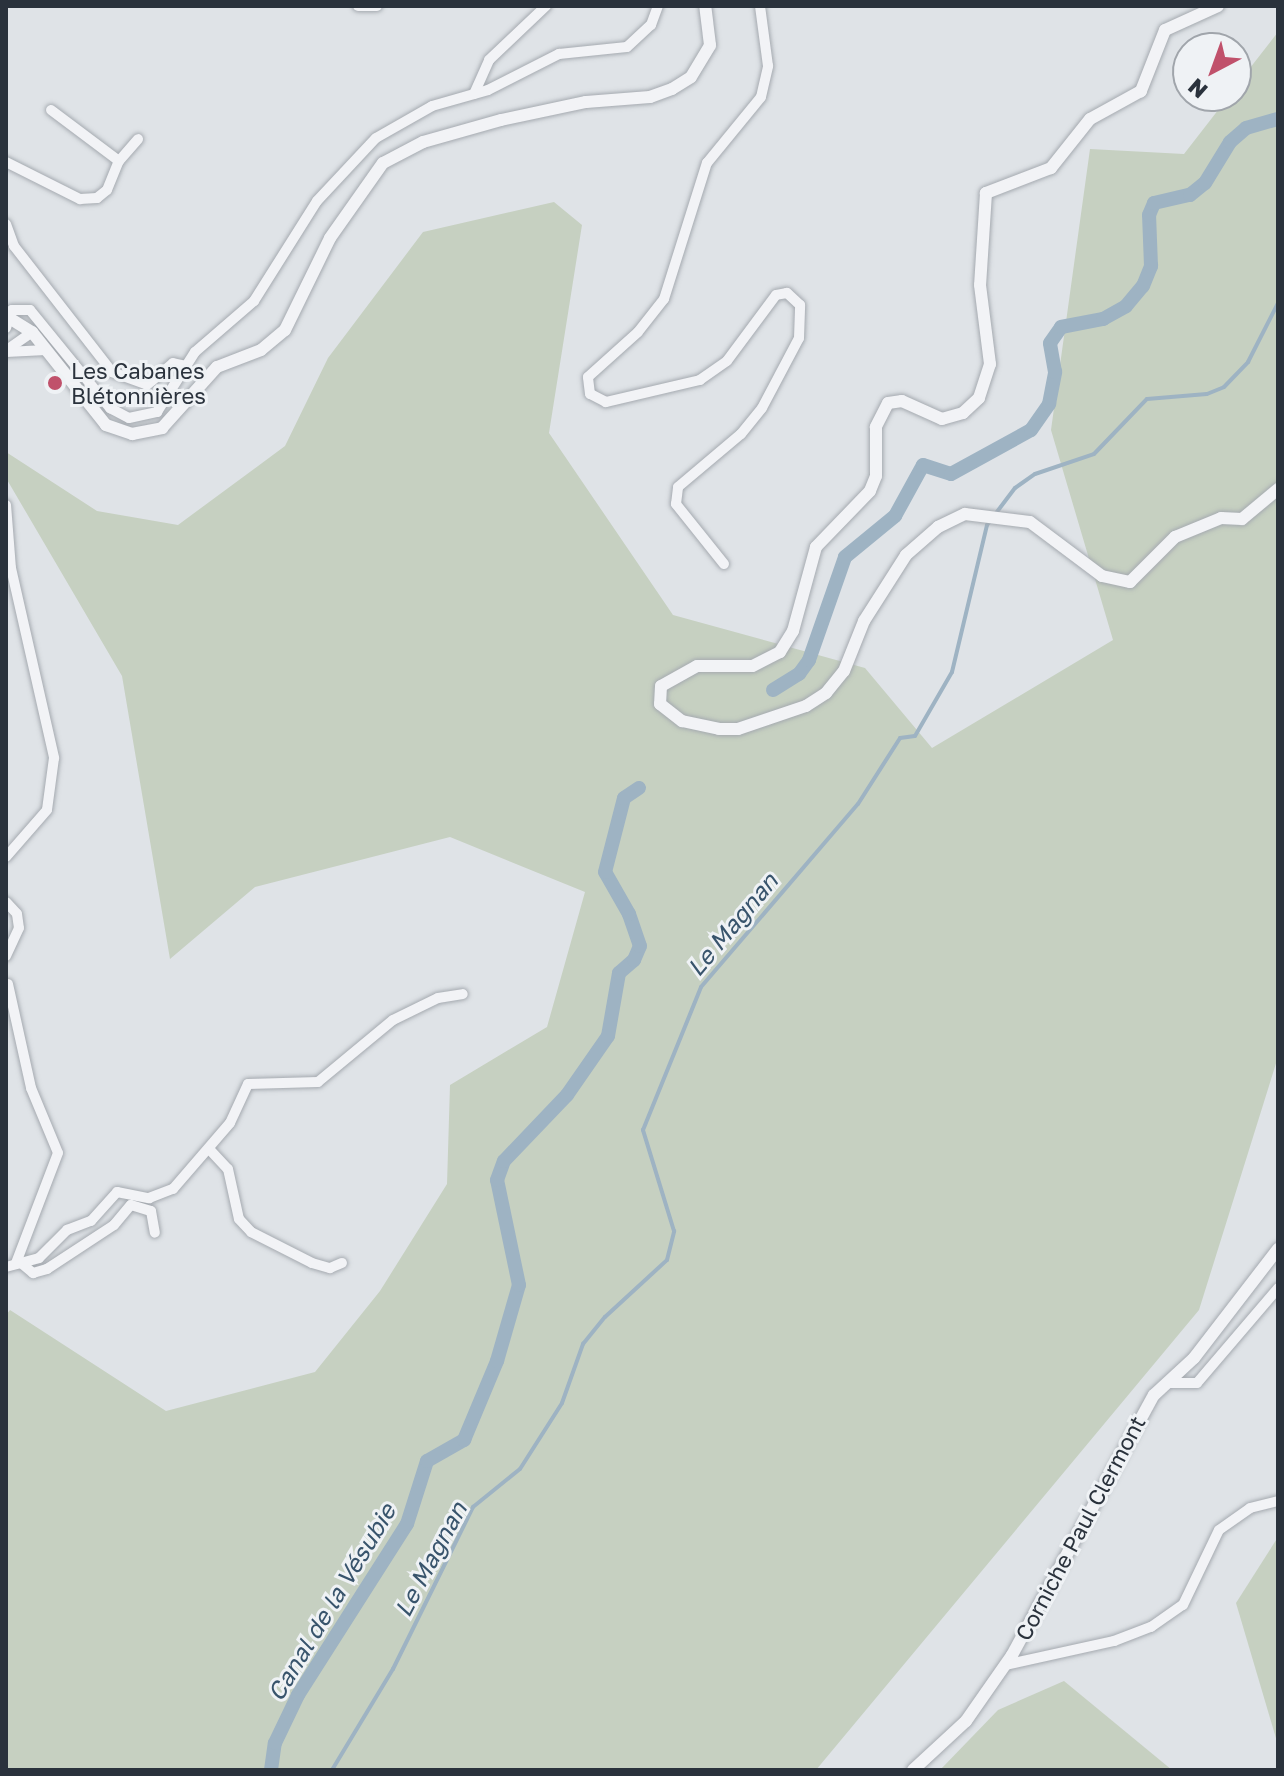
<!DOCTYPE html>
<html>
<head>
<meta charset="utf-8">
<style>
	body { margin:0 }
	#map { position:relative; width:1284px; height:1776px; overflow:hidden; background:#dfe3e7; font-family:"Golos Text",sans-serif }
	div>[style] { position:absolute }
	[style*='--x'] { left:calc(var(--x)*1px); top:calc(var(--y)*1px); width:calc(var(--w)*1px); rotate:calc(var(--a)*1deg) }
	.green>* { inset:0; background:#c6d0c1 }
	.stream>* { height:4px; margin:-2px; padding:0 2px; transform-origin:2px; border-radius:2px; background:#9eb3c3 }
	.canal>* { height:14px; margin:-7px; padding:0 7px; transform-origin:7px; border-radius:7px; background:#9eb3c3 }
	.roads { filter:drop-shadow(0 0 2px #a5aab0) drop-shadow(0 0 2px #a5aab0) }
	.minor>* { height:10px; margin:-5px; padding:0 5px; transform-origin:5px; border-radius:5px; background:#f2f3f6 }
	.tertiary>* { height:12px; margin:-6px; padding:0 6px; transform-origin:6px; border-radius:6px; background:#f2f3f6 }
	.dots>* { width:22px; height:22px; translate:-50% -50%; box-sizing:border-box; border:4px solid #eff2f5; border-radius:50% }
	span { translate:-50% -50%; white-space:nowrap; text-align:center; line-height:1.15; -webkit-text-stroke:6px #eff2f5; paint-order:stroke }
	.poi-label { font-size:22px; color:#2a323c }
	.left { translate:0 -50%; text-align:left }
	.street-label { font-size:22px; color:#2a323c }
	.water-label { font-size:24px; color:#38546c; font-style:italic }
	.frame { position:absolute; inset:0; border:8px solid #2a323c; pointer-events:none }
	.north { position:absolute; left:1172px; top:32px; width:80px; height:80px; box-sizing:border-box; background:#eff2f5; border:2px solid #a0a5ab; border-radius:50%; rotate:221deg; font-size:22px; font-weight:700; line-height:32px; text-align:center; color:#2a323c }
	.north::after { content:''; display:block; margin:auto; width:28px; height:36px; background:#c0516b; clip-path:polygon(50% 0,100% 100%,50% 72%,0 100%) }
</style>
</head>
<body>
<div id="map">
	<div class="green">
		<i style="clip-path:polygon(1278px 32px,1278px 1057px,1199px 1310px,816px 1770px,6px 1770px,6px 1315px,10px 1310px,166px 1411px,315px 1372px,380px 1291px,447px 1184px,450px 1085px,547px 1027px,585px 892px,450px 837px,255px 887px,170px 959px,122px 676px,6px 478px,6px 452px,97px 511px,178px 525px,285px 446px,328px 358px,423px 232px,554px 202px,582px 225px,549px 433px,673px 615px,865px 668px,932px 748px,1113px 640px,1051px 430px,1090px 149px,1184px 154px,1229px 96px,1236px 96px,1236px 86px)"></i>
		<i style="clip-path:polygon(1278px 1537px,1278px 1745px,1236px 1603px)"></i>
		<i style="clip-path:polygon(1064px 1681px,1172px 1770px,940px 1770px,998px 1710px)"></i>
	</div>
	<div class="stream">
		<i style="--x:332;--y:1770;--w:118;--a:-58.9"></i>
		<i style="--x:393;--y:1669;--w:181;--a:-63.7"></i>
		<i style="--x:473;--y:1507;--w:60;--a:-39"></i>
		<i style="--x:520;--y:1469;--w:78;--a:-57.5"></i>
		<i style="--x:562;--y:1403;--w:63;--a:-70.4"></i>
		<i style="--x:583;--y:1344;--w:35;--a:-51"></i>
		<i style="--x:605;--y:1317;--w:84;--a:-42.6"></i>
		<i style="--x:667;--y:1260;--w:30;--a:-76"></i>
		<i style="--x:674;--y:1231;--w:106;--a:-107.1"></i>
		<i style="--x:643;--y:1130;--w:154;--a:-67.9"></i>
		<i style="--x:701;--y:987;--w:241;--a:-49.4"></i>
		<i style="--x:858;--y:804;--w:78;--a:-57.5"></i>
		<i style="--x:900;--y:738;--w:15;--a:-8"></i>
		<i style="--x:915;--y:736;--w:74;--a:-60"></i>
		<i style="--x:952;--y:672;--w:151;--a:-76.6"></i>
		<i style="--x:987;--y:525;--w:46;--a:-52.9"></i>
		<i style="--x:1015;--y:488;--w:24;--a:-35"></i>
		<i style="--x:1035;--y:474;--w:62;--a:-18.7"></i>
		<i style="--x:1094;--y:454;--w:76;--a:-46.1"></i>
		<i style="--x:1147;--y:399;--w:60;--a:-4.8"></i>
		<i style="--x:1207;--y:394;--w:18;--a:-22"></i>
		<i style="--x:1224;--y:387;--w:35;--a:-46"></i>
		<i style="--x:1248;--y:362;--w:66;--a:-63"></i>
	</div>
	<div class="canal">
		<i style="--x:773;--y:690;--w:31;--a:-32"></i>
		<i style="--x:799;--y:674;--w:17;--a:-54"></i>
		<i style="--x:809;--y:660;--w:109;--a:-70.7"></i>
		<i style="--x:845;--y:557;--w:65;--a:-39.4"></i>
		<i style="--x:895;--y:516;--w:58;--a:-61.2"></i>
		<i style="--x:923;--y:465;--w:29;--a:18"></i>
		<i style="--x:951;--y:474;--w:91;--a:-28.8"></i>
		<i style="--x:1031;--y:430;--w:32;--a:-55"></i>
		<i style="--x:1049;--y:404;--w:33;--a:-79"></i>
		<i style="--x:1055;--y:372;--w:29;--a:-100"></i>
		<i style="--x:1050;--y:343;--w:19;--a:-55"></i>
		<i style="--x:1061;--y:327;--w:43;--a:-10.8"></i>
		<i style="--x:1103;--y:319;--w:26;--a:-29"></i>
		<i style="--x:1126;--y:306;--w:26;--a:-50"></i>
		<i style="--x:1143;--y:286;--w:22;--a:-68"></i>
		<i style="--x:1151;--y:266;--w:51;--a:-92.2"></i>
		<i style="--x:1149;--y:215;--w:13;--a:-67"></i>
		<i style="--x:1154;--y:203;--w:37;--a:-13"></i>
		<i style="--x:1190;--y:195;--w:19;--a:-39"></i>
		<i style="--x:1205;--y:183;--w:48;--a:-58.6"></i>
		<i style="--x:1230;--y:142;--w:21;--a:-41"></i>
		<i style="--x:1246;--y:128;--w:33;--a:-16"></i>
		<i style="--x:271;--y:1770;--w:27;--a:-82"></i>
		<i style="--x:275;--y:1743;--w:53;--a:-64.4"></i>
		<i style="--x:298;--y:1695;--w:203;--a:-57.5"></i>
		<i style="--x:407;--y:1524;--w:66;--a:-72.4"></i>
		<i style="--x:427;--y:1461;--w:43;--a:-29.6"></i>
		<i style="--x:464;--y:1440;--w:86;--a:-67.3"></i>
		<i style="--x:497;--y:1361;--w:79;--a:-73.9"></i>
		<i style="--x:519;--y:1285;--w:107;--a:-101.8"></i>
		<i style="--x:497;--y:1180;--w:20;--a:-70"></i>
		<i style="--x:504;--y:1161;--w:91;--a:-46.3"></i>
		<i style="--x:567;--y:1095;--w:72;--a:-55.2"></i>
		<i style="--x:608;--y:1036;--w:64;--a:-80.1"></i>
		<i style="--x:619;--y:973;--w:20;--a:-41"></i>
		<i style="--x:634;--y:960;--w:15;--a:-67"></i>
		<i style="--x:640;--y:946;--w:34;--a:-109"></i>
		<i style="--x:629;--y:914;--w:48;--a:-119.7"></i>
		<i style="--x:605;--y:872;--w:76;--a:-75.6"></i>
		<i style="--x:624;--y:798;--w:18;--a:-34"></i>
	</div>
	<div class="roads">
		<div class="minor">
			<i style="--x:358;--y:6;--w:19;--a:0"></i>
			<i style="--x:474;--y:94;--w:37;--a:-66"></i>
			<i style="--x:489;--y:60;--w:79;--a:-43.5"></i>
			<i style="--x:119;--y:161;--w:29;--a:-49"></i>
			<i style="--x:6;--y:162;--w:83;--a:26.6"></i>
			<i style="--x:80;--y:199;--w:17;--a:-3"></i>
			<i style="--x:97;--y:198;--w:13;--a:-39"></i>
			<i style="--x:107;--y:190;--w:31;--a:-68"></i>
			<i style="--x:119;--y:161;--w:85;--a:-143.1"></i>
			<i style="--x:6;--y:224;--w:23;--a:70"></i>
			<i style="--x:14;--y:246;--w:160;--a:52.1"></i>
			<i style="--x:112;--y:372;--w:37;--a:20"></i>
			<i style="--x:147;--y:385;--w:34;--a:-40"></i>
			<i style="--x:173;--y:363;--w:13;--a:13"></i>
			<i style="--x:6;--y:328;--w:19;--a:-72"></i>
			<i style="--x:12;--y:310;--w:18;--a:0"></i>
			<i style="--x:30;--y:310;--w:127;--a:50.8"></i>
			<i style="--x:110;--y:408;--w:21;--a:28"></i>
			<i style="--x:129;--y:418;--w:29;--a:-12"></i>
			<i style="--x:157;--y:412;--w:71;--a:-57.7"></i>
			<i style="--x:195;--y:352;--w:78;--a:-40.8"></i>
			<i style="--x:254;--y:301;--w:118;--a:-57.8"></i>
			<i style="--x:317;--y:201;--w:86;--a:-46.9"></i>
			<i style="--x:376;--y:138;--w:64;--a:-29.7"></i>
			<i style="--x:432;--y:106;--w:58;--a:-15.9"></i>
			<i style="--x:488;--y:90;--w:80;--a:-26.9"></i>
			<i style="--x:559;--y:54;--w:68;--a:-5.9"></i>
			<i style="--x:627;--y:47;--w:33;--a:-43"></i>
			<i style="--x:651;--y:25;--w:20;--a:-70"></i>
			<i style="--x:8;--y:349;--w:29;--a:-35"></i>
			<i style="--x:6;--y:352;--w:40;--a:-2.9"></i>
			<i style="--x:6;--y:505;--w:63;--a:85.5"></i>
			<i style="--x:11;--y:568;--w:195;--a:77.2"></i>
			<i style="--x:54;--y:758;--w:52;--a:97.7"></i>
			<i style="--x:47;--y:810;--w:62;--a:131.1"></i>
			<i style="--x:724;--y:564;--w:77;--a:-128.7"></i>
			<i style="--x:676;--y:504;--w:17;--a:-83"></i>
			<i style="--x:678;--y:487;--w:82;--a:-40.1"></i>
			<i style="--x:741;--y:434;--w:33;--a:-51"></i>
			<i style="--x:762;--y:408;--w:79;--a:-62.1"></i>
			<i style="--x:799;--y:338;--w:33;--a:-88"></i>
			<i style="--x:800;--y:305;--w:18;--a:-137"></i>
			<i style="--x:787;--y:293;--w:11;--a:170"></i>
			<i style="--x:776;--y:295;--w:82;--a:126.6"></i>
			<i style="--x:727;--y:361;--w:33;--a:145"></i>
			<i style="--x:700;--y:380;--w:97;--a:166.8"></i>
			<i style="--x:606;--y:402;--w:18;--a:-153"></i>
			<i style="--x:590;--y:394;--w:17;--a:-97"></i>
			<i style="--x:588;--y:377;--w:67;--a:-42"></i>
			<i style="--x:638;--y:332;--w:42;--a:-51.8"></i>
			<i style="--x:664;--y:299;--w:143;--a:-72.5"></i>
			<i style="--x:707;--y:163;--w:85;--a:-50.7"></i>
			<i style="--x:761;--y:97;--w:32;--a:-77"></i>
			<i style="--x:768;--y:66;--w:61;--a:-97.6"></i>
			<i style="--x:6;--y:902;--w:16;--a:47"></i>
			<i style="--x:17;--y:914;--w:14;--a:82"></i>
			<i style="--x:19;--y:928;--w:31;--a:115"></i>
			<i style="--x:8;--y:984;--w:107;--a:77.5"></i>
			<i style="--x:31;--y:1088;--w:70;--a:67.4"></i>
			<i style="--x:58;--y:1153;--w:118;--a:110.9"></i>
			<i style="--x:210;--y:1150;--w:26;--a:47"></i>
			<i style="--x:228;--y:1169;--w:51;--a:77.6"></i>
			<i style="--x:239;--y:1219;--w:18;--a:47"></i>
			<i style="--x:251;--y:1232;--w:68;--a:26.9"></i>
			<i style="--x:312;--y:1263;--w:19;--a:16"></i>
			<i style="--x:330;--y:1268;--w:13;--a:-23"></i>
			<i style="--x:21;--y:1263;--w:16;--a:40"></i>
			<i style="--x:33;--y:1273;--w:15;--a:-16"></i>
			<i style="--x:47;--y:1269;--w:80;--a:-33.3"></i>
			<i style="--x:114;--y:1225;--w:26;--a:-50"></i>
			<i style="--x:131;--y:1205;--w:21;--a:17"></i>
			<i style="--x:151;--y:1211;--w:22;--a:80"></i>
			<i style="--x:6;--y:1267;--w:34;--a:-15"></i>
			<i style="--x:39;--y:1258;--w:40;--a:-45"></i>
			<i style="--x:67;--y:1230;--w:26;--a:-21"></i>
			<i style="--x:91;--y:1221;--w:39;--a:-48"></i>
			<i style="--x:117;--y:1192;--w:33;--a:11"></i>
			<i style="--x:149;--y:1198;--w:26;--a:-21"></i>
			<i style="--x:173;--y:1189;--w:87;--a:-49.2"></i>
			<i style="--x:230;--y:1123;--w:43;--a:-65.2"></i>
			<i style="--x:248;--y:1084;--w:70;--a:-1.6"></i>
			<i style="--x:318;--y:1082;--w:97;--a:-39.6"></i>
			<i style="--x:393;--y:1020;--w:50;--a:-26.1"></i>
			<i style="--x:438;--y:998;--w:25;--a:-9"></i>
			<i style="--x:1168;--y:1383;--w:29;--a:0"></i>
			<i style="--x:1197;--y:1383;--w:125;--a:-49.5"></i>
			<i style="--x:1005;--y:1665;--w:112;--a:-12.4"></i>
			<i style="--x:1114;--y:1641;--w:40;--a:-21"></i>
			<i style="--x:1151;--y:1627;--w:39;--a:-35"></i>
			<i style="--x:1183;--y:1605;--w:83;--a:-64.4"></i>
			<i style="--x:1219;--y:1530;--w:38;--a:-35"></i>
			<i style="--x:1250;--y:1508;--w:29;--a:-14"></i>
		</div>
		<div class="tertiary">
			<i style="--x:1218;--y:6;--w:58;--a:155.6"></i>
			<i style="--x:1165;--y:30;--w:66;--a:111.5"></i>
			<i style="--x:1141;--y:91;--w:58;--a:151.2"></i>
			<i style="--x:1090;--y:119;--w:63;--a:128.5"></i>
			<i style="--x:1051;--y:168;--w:70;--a:159"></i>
			<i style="--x:986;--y:193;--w:92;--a:93.7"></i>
			<i style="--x:980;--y:285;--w:80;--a:82.8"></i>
			<i style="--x:990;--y:364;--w:36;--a:108"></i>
			<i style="--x:979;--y:398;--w:22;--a:137"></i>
			<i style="--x:963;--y:413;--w:22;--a:164"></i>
			<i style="--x:942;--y:419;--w:44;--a:-155.8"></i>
			<i style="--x:902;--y:401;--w:14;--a:172"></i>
			<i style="--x:888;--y:403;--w:27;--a:117"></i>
			<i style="--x:876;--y:427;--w:49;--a:90"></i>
			<i style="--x:876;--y:476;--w:16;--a:112"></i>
			<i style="--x:870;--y:491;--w:78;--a:134"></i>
			<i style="--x:816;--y:547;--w:87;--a:105.3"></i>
			<i style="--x:793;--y:631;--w:25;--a:122"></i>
			<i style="--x:780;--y:652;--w:31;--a:153"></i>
			<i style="--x:752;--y:666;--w:55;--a:180"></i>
			<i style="--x:697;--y:666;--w:41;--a:150.9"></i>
			<i style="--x:661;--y:686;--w:18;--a:93"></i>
			<i style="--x:660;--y:704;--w:28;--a:38"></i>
			<i style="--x:682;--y:721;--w:38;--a:12"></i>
			<i style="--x:719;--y:729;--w:19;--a:0"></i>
			<i style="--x:738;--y:729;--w:72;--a:-18.7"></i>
			<i style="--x:806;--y:706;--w:24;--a:-33"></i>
			<i style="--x:826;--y:693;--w:28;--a:-51"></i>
			<i style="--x:844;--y:671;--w:54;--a:-68.2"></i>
			<i style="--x:864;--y:621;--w:78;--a:-57.5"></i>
			<i style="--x:906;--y:555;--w:43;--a:-41.2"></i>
			<i style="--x:938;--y:527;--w:30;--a:-26"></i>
			<i style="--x:965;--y:514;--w:65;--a:7"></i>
			<i style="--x:1030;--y:522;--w:90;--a:36.9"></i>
			<i style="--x:1102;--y:576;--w:29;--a:12"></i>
			<i style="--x:1130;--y:582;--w:64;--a:-45"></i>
			<i style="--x:1175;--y:537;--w:50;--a:-22.4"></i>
			<i style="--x:1221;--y:518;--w:21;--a:3"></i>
			<i style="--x:1242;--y:519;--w:47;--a:-39.8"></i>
			<i style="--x:6;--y:316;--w:31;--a:32"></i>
			<i style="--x:32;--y:332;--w:119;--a:51.5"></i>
			<i style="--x:106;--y:425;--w:28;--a:19"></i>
			<i style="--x:132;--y:434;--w:31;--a:-11"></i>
			<i style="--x:162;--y:428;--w:82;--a:-48"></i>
			<i style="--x:217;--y:367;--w:47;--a:-21.1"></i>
			<i style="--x:261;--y:350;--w:31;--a:-40"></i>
			<i style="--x:285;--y:330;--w:102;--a:-63.9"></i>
			<i style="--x:330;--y:238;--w:92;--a:-54.8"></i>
			<i style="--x:383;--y:163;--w:45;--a:-27.7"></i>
			<i style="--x:423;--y:142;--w:81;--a:-15.8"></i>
			<i style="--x:501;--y:120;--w:87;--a:-12"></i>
			<i style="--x:586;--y:102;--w:64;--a:-4.5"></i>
			<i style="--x:650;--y:97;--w:23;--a:-20"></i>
			<i style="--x:672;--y:89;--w:22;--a:-32"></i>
			<i style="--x:691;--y:77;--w:37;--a:-59"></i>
			<i style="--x:710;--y:45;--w:39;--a:-97"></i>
			<i style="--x:913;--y:1770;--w:72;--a:-42.8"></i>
			<i style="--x:966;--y:1721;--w:80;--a:-55.1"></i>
			<i style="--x:1012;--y:1655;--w:296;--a:-61.4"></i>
			<i style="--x:1154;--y:1395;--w:54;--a:-42.8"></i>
			<i style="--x:1194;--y:1358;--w:138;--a:-52.4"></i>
		</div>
	</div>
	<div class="dots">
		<i style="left:55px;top:383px;background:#c0516b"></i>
	</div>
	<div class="poi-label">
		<span class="left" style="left:71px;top:383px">Les Cabanes<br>Blétonnières</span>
	</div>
	<div class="street-label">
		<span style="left:1080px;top:1528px;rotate:-62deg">Corniche Paul Clermont</span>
	</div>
	<div class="water-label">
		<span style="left:732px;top:924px;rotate:-50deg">Le Magnan</span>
		<span style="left:430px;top:1559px;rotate:-62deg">Le Magnan</span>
		<span style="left:331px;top:1602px;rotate:-59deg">Canal de la Vésubie</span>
	</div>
	<div class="frame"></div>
	<div class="north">N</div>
</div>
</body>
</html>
